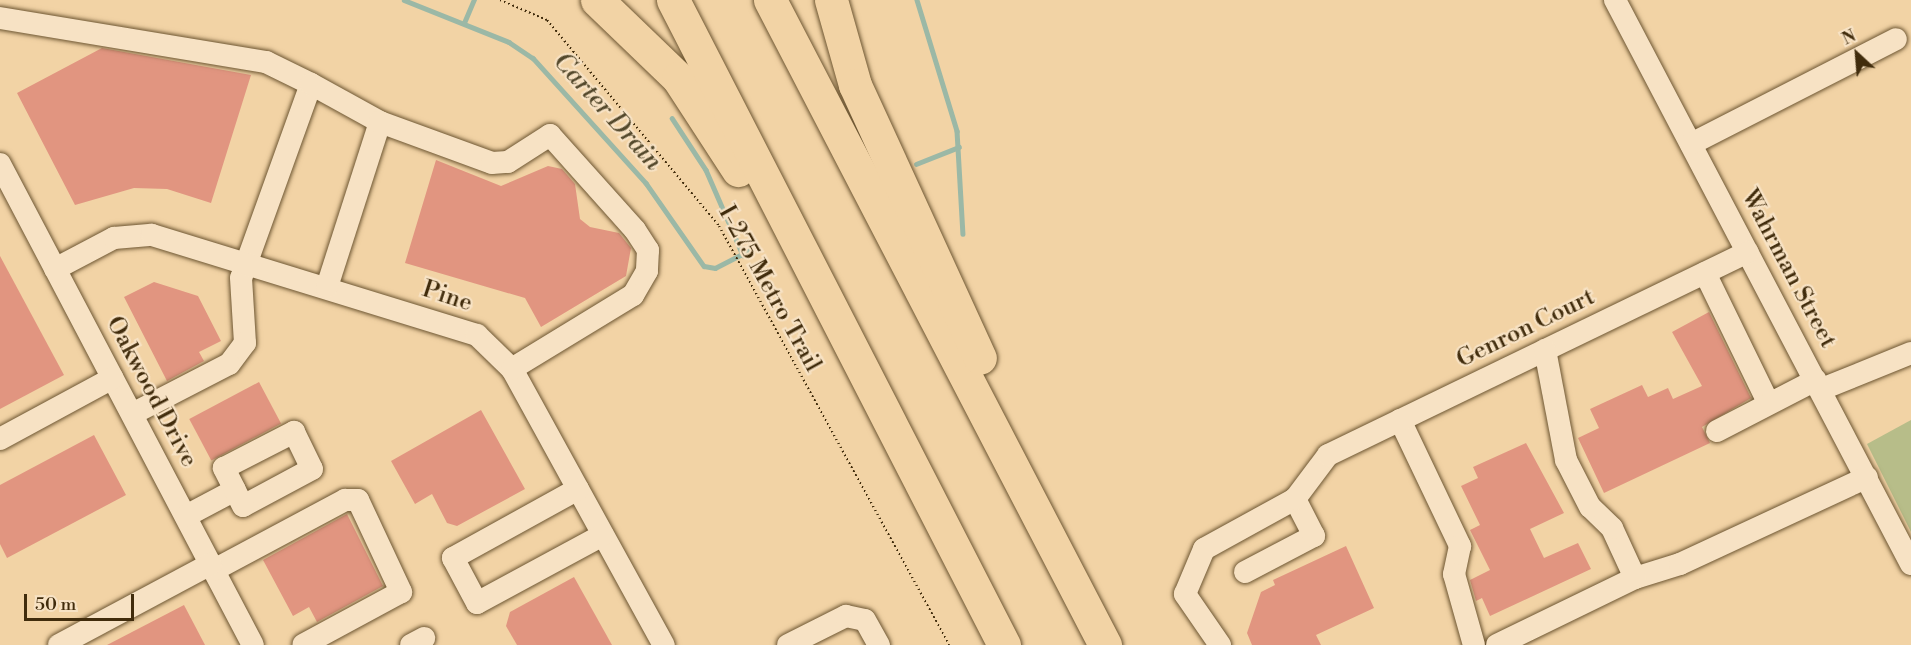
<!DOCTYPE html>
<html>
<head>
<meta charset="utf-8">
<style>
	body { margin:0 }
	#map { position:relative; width:1911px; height:645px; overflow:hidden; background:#f2d3a5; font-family:"Libre Bodoni",serif }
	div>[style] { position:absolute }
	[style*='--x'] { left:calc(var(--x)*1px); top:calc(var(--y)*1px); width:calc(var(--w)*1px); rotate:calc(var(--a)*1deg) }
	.green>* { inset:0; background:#b7bd89 }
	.stream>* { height:4.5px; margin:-2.25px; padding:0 2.25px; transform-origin:2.25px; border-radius:2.25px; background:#9bb8a6 }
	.building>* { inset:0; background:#e19580; transform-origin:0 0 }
	.path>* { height:2px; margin-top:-1px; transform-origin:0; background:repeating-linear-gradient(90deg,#412c0c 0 1.5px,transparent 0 4.5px) }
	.roads { filter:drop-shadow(0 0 2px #6d5632) drop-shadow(0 0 2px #6d5632) }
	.minor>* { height:22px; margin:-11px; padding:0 11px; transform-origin:11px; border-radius:11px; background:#f7e2c4 }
	.highway>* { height:33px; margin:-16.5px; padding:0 16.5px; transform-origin:16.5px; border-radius:16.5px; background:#f2d3a5 }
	span { translate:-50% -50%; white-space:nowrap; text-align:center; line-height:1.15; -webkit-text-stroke:4.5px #f7e2c4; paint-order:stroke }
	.street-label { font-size:24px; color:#412c0c }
	.water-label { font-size:26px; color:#53482b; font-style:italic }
	.north { position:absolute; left:1827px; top:24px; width:60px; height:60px; -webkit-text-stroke:4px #f7e2c4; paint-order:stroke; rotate:334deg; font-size:16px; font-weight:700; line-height:24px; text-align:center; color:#412c0c }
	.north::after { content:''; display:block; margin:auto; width:21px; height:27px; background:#412c0c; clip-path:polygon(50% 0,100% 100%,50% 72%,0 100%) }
	.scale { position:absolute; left:24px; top:594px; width:110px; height:27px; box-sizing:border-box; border:3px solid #412c0c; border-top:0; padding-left:8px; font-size:18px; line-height:21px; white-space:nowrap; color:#412c0c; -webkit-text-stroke:4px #f7e2c4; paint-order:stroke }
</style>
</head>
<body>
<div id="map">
	<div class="green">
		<i style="clip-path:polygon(1911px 420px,1911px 532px,1867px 444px)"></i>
	</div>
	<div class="stream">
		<i style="--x:404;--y:0;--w:113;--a:21.8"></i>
		<i style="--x:509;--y:42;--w:29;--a:34"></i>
		<i style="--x:533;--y:58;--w:169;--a:47.9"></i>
		<i style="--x:646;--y:183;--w:101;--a:55.1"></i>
		<i style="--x:704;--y:266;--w:11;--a:10"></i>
		<i style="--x:715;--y:268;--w:42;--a:-27.2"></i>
		<i style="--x:917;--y:0;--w:137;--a:73"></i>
		<i style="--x:957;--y:131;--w:103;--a:86.7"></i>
		<i style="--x:464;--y:23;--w:25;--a:-67"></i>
		<i style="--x:672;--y:118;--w:62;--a:56.8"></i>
		<i style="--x:706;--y:170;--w:93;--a:66.5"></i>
		<i style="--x:916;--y:164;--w:46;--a:-21.6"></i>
	</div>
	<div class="building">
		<i style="clip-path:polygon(102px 48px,251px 75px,211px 203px,167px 189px,134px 188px,75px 205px,17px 93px)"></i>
		<i style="clip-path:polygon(436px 160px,501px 186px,548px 166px,562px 169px,575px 184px,580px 219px,590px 227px,619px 233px,631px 248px,626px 276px,541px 327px,525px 298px,405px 263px)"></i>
		<i style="clip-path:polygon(0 256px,64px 375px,0 409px)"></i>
		<i style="clip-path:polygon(154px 282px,198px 296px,221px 341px,199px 352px,204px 361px,167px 381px,124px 297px)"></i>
		<i style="clip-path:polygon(1709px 312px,1751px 398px,1702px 427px,1710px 443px,1604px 493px,1578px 438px,1599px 428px,1590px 409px,1642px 385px,1648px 397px,1668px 388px,1673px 399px,1702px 386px,1672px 332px)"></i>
		<i style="left:259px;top:382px;width:47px;height:79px;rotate:62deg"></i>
		<i style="clip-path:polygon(481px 410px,525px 489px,457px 526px,447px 523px,432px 494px,415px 504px,391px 461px)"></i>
		<i style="clip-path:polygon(94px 435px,126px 495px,7px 558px,0 544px,0 485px)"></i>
		<i style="clip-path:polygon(1526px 443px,1564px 513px,1530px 529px,1544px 558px,1578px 543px,1591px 569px,1490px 616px,1482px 598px,1476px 601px,1470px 580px,1490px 570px,1470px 530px,1480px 525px,1461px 486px,1478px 478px,1473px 467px)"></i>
		<i style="clip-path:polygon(347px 514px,383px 586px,317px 622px,309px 607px,293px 616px,263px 560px)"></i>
		<i style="clip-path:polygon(1346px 546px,1374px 608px,1316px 635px,1321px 645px,1252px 645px,1247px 633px,1261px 592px,1275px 585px,1273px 580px)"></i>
		<i style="clip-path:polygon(574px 577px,612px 645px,517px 645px,506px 626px,510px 612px)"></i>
		<i style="clip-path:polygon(184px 605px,205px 645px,107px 645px)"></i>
	</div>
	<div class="path">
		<i style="--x:500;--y:0;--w:51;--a:23.1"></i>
		<i style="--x:547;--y:20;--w:268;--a:50.1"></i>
		<i style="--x:719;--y:226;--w:478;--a:61.2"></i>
	</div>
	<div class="roads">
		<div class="minor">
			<i style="--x:1615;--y:0;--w:637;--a:62.31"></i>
			<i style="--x:0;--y:18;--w:270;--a:9.4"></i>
			<i style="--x:266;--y:62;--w:50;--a:26.1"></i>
			<i style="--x:311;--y:84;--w:206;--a:109.8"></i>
			<i style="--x:241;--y:278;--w:65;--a:86.5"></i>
			<i style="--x:245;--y:343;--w:26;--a:127"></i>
			<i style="--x:229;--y:364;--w:109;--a:152.7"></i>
			<i style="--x:311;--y:84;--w:79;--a:28.8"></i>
			<i style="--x:1691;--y:144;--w:230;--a:-27.1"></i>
			<i style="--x:0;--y:164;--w:543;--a:62.26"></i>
			<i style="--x:55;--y:269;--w:67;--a:-27.7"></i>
			<i style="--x:114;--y:238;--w:38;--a:-5"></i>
			<i style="--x:152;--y:235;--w:340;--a:17.1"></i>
			<i style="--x:477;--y:335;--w:49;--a:44.2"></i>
			<i style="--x:512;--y:369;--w:315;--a:61.2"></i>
			<i style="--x:1705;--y:273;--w:144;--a:64"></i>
			<i style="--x:327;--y:287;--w:173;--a:-72.2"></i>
			<i style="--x:380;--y:122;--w:119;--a:20.1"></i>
			<i style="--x:492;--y:163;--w:16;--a:-4"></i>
			<i style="--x:508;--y:162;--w:50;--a:-32.7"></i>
			<i style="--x:550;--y:135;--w:127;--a:48.2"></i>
			<i style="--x:635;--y:230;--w:24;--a:57"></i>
			<i style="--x:648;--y:250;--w:21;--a:93"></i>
			<i style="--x:647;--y:271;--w:28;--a:120"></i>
			<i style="--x:633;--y:295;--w:142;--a:148.6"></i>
			<i style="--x:1822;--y:389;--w:96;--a:-22"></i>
			<i style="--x:1400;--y:420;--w:140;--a:64.5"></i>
			<i style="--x:1460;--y:546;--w:29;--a:102"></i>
			<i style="--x:1454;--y:574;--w:74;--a:74.3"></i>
			<i style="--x:1717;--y:431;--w:111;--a:-27.3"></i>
			<i style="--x:0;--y:439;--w:128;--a:-28.4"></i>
			<i style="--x:578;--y:489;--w:143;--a:151.1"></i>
			<i style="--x:453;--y:558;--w:51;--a:61.9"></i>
			<i style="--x:477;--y:603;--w:143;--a:-28.4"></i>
			<i style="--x:186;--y:516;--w:55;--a:-28"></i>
			<i style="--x:235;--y:490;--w:25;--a:-117"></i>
			<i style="--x:224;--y:468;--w:79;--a:-27.2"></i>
			<i style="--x:294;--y:432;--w:41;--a:64.1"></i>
			<i style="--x:312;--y:469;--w:78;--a:151.8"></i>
			<i style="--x:243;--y:506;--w:18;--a:-117"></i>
			<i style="--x:214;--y:570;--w:149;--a:-28.1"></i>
			<i style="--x:345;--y:500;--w:13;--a:0"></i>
			<i style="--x:358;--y:500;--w:102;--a:64.9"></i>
			<i style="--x:401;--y:592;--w:111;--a:151.6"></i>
			<i style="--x:1245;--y:572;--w:78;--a:-27.6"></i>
			<i style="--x:1314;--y:536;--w:42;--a:-117.2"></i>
			<i style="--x:1635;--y:578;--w:47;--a:-17.3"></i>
			<i style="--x:1680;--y:564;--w:206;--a:-24.9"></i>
			<i style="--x:59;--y:645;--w:172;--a:-28.1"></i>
			<i style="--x:411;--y:645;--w:15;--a:-28"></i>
			<i style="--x:788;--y:645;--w:65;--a:-26.6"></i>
			<i style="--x:846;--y:616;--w:19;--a:12"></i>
			<i style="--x:865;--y:620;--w:29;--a:61"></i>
			<i style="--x:1220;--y:645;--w:62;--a:-124.5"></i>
			<i style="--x:1185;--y:594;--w:49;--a:-67.1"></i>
			<i style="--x:1204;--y:549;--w:104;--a:-28.8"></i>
			<i style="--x:1295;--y:499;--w:55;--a:-53.1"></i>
			<i style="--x:1328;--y:455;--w:466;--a:-25.8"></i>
			<i style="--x:1497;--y:645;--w:153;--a:-25.9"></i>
			<i style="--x:1635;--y:578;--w:55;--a:-114.7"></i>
			<i style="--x:1612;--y:528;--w:30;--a:-136"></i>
			<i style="--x:1590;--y:507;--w:53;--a:-117.1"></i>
			<i style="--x:1566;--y:460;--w:112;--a:-100.8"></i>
		</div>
		<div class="highway">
			<i style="--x:597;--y:0;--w:112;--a:43.9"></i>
			<i style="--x:678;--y:78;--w:110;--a:56.9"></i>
			<i style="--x:673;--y:0;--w:725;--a:62.83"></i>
			<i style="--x:770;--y:0;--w:727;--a:62.55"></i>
			<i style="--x:831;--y:0;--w:88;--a:74.2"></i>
			<i style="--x:855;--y:85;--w:300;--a:65.4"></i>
		</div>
	</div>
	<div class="street-label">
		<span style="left:1788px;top:269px;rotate:62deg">Wahrman Street</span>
		<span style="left:769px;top:289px;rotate:61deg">I-275 Metro Trail</span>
		<span style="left:447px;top:297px;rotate:18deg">Pine</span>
		<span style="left:1526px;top:329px;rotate:-26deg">Genron Court</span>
		<span style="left:151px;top:392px;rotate:62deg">Oakwood Drive</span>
	</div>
	<div class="water-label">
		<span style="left:607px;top:112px;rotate:48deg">Carter Drain</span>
	</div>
	<div class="north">N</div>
	<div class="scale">50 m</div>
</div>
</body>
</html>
